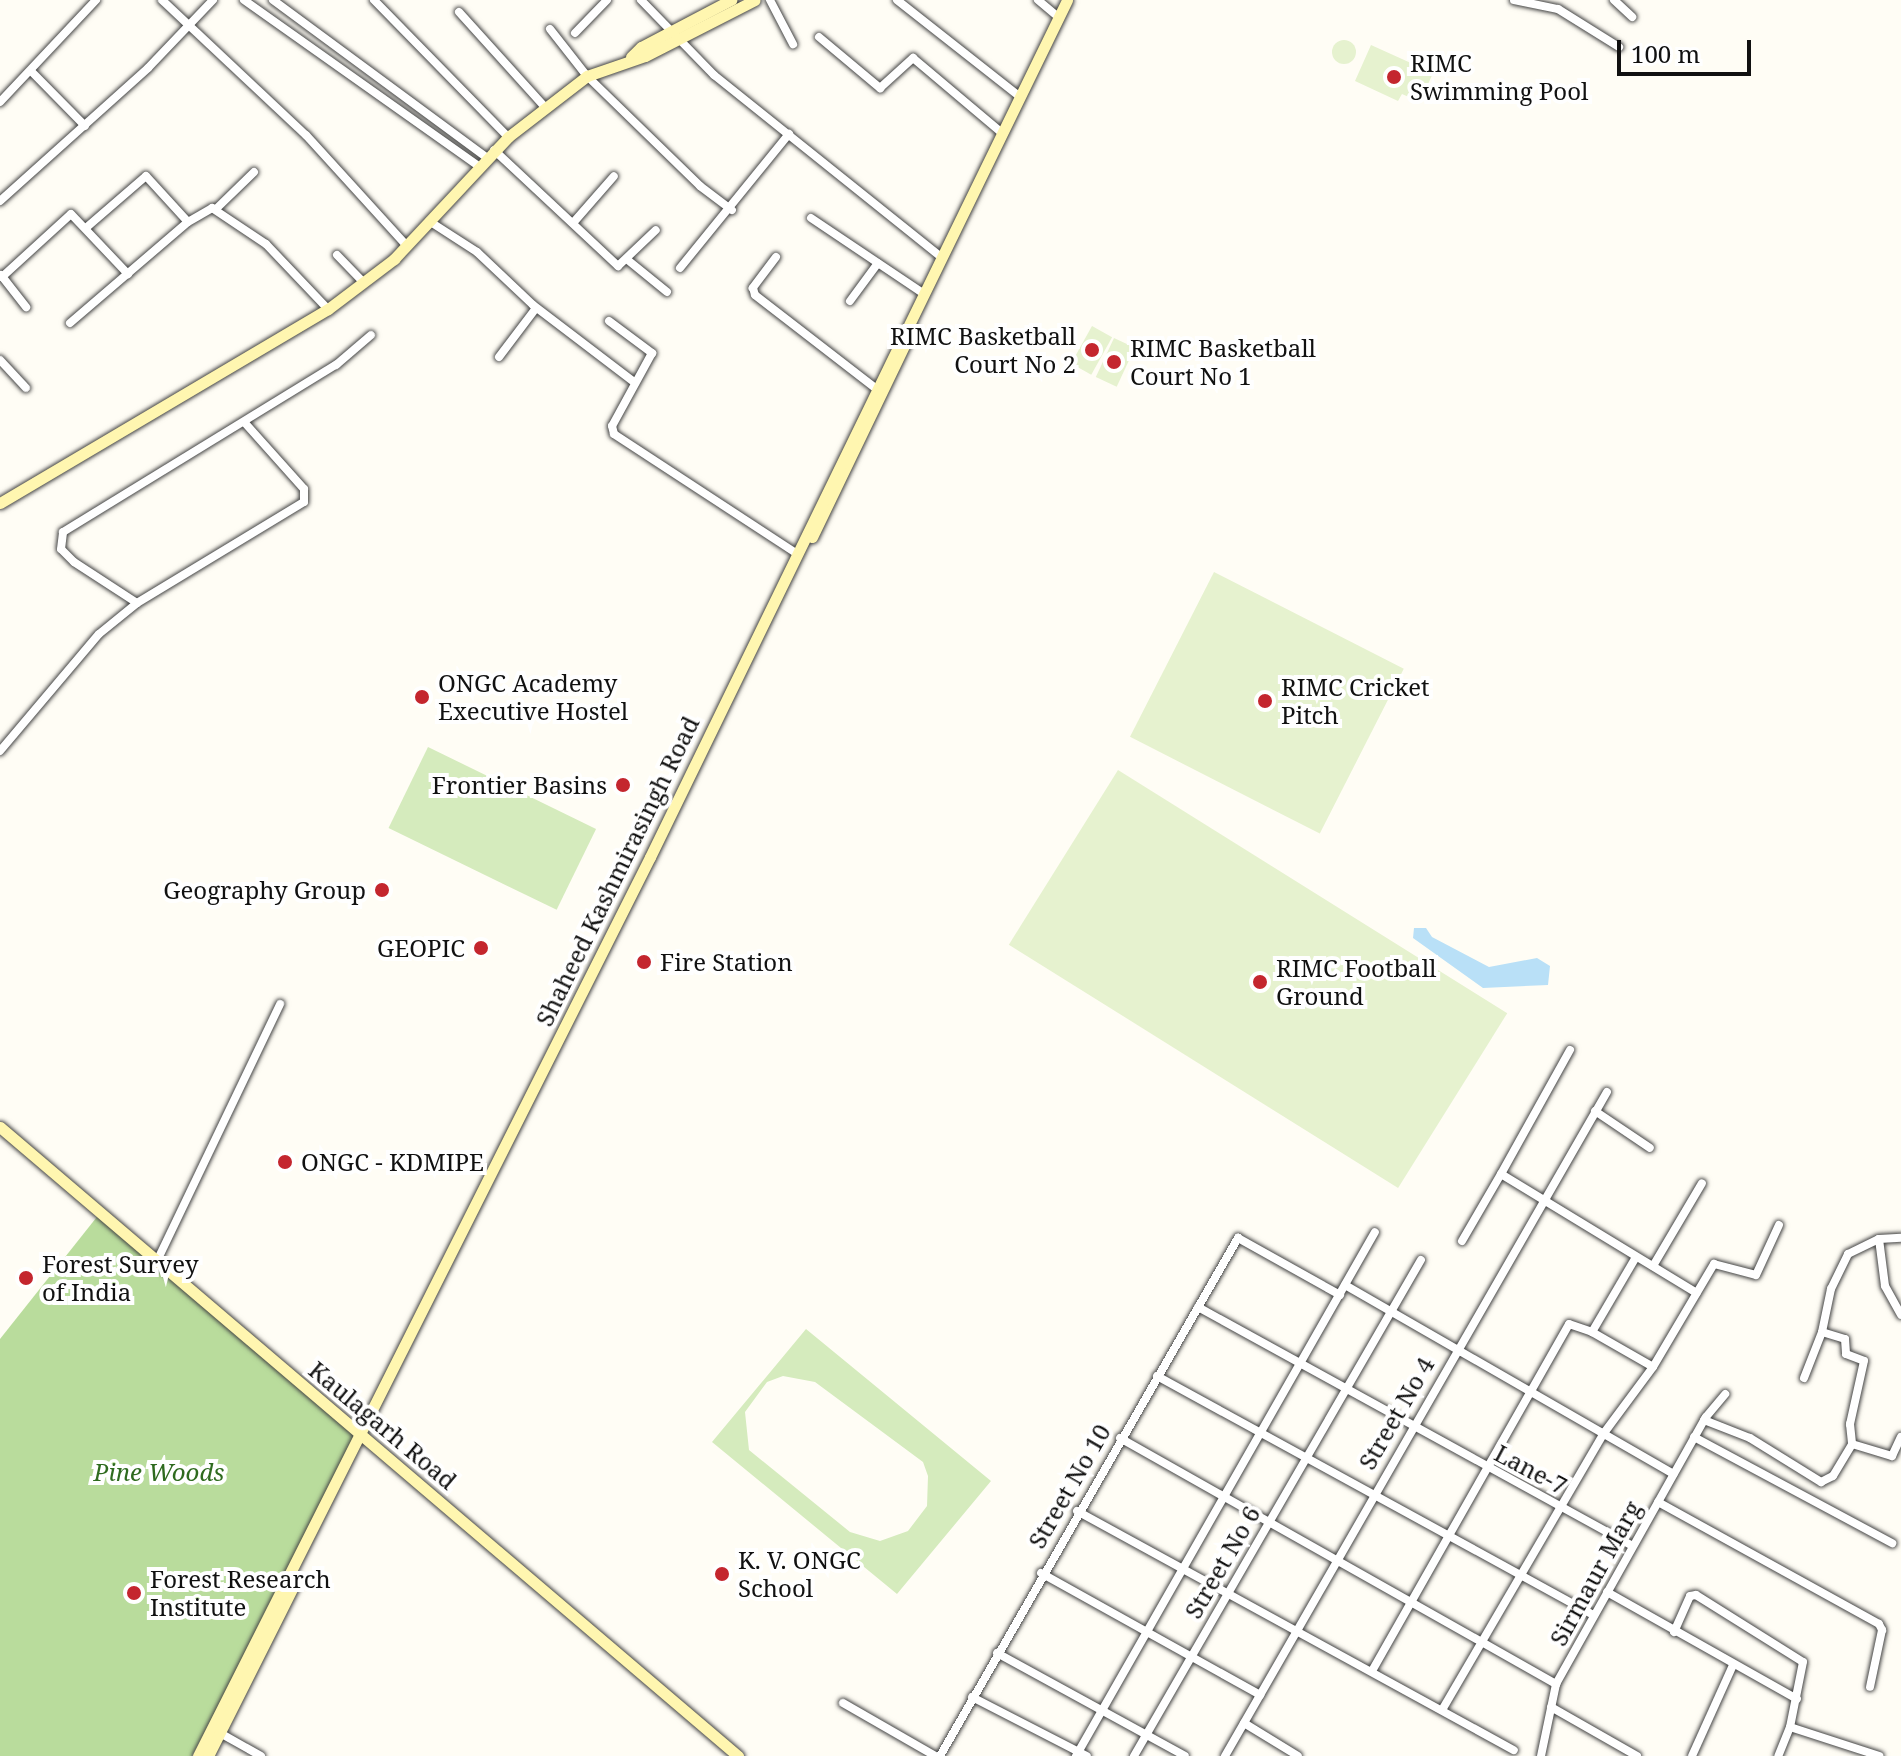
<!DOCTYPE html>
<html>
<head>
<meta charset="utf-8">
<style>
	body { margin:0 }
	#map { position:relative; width:1901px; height:1756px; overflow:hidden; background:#fffdf5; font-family:"Noto Serif",serif }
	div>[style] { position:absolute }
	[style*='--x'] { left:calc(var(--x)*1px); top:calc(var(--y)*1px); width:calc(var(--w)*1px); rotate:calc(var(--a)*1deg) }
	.green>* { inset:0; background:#d5ebbd; transform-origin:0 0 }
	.forest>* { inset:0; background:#b9dc9c }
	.pitch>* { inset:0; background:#e6f2cf; transform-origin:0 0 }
	.round { border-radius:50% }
	.water>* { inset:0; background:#b9e0f7 }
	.roads { filter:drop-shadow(0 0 2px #444) drop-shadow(0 0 2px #444) }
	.street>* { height:8px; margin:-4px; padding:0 4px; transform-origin:4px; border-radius:4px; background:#fff }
	.secondary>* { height:11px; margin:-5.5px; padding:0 5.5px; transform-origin:5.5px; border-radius:5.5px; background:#fff6b0 }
	.dots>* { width:22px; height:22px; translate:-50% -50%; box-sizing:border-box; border:4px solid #fff; border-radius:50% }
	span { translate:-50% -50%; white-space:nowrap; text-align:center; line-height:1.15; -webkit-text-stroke:8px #fff; paint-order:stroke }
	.poi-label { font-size:24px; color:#111 }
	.left { translate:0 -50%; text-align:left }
	.right { translate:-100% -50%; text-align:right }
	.street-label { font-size:24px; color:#111 }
	.park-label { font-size:24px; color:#2f6b1f; font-style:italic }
	.scale { position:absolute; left:1617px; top:40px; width:134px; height:36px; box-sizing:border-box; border:4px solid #111; border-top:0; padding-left:10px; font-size:24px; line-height:28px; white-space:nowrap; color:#111; -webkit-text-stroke:6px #fff; paint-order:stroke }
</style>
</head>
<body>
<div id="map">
	<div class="green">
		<i style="left:428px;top:747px;width:187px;height:90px;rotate:26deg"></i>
		<i style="clip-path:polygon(evenodd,806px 1329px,991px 1481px,897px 1594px,712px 1442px,806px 1329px,783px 1376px,815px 1382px,923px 1462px,928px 1476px,927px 1506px,908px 1531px,880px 1541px,850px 1532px,749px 1450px,745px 1412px,767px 1382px,783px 1376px)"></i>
	</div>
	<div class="forest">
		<i style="clip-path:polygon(100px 1213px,360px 1435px,192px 1756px,0 1756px,0 1339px)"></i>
	</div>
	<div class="pitch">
		<i class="round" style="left:1332px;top:40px;width:24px;height:24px"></i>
		<i style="clip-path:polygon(1371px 45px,1433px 73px,1420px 102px,1402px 94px,1398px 101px,1355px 81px)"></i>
		<i style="left:1092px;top:326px;width:23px;height:43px;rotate:29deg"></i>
		<i style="left:1114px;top:338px;width:23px;height:43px;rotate:25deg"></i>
		<i style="left:1214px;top:572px;width:213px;height:185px;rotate:27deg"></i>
		<i style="left:1118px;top:770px;width:459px;height:206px;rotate:32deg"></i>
	</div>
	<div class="water">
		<i style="clip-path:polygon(1414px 928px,1426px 928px,1432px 937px,1489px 967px,1537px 958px,1550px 966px,1548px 985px,1483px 988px,1413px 938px)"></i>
	</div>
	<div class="roads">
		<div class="street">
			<i style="--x:162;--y:0;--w:197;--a:43.2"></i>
			<i style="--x:306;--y:135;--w:150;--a:47.7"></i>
			<i style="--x:244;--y:0;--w:286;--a:35.3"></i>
			<i style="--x:273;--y:0;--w:265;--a:36.4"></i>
			<i style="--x:374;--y:0;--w:192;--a:45.6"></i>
			<i style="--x:641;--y:0;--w:105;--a:45.8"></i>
			<i style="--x:714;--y:75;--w:288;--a:38.7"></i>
			<i style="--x:770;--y:0;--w:50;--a:62.4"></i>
			<i style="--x:897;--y:0;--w:155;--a:38.2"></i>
			<i style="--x:1038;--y:0;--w:26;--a:40"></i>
			<i style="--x:1514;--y:0;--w:45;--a:11.6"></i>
			<i style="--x:1558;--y:9;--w:72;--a:31.9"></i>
			<i style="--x:1614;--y:0;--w:25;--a:43"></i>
			<i style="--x:459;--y:12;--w:125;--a:47.9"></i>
			<i style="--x:550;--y:29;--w:60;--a:51.8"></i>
			<i style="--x:587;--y:76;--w:158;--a:44.2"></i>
			<i style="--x:700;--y:186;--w:40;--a:37"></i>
			<i style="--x:575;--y:33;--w:46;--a:-45.9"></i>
			<i style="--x:819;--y:37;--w:80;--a:39.9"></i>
			<i style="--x:880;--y:88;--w:45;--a:-42.3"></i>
			<i style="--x:913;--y:58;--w:115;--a:40.1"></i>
			<i style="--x:31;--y:71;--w:77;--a:45.5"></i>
			<i style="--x:0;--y:102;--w:140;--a:-46.7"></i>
			<i style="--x:494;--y:150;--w:170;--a:43.1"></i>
			<i style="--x:618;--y:266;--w:52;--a:-43.5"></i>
			<i style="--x:0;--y:201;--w:199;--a:-41.9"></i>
			<i style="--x:148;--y:68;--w:94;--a:-46.3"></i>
			<i style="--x:216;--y:209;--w:53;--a:-44.2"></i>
			<i style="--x:811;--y:218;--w:133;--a:33.9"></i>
			<i style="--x:429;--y:221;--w:57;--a:32.9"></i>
			<i style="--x:477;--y:252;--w:77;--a:43.4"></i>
			<i style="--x:533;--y:305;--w:127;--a:37.3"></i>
			<i style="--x:573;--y:223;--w:62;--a:-48.9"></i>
			<i style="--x:87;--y:227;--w:78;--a:-40.8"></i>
			<i style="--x:146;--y:176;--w:62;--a:47.6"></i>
			<i style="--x:337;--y:255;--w:39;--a:46"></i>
			<i style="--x:776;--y:257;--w:39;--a:127"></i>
			<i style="--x:753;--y:288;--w:7;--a:74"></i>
			<i style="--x:755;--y:295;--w:150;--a:37.7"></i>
			<i style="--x:629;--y:261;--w:49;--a:39.2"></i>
			<i style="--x:680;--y:268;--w:173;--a:-50.9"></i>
			<i style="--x:1;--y:275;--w:41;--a:52"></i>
			<i style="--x:2;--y:277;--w:93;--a:-42.4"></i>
			<i style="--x:71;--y:214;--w:83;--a:46.5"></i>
			<i style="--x:850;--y:301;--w:47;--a:-53.6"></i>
			<i style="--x:609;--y:321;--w:54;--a:36.7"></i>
			<i style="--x:652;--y:353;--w:83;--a:118.7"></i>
			<i style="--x:612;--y:426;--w:8;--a:76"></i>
			<i style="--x:614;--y:434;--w:217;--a:33.2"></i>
			<i style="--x:70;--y:323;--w:155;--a:-40.6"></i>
			<i style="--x:188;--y:222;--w:28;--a:-30"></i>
			<i style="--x:212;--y:208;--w:65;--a:33.7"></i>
			<i style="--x:266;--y:244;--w:90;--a:46.4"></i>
			<i style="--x:499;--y:357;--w:61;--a:-52.9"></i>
			<i style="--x:0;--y:360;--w:38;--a:47"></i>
			<i style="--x:137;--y:603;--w:75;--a:-146.9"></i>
			<i style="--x:74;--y:562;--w:18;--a:-135"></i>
			<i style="--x:61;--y:549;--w:17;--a:-83"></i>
			<i style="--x:63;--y:532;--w:320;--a:-31.5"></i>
			<i style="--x:336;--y:365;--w:46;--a:-40.6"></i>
			<i style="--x:0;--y:751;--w:153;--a:-49.8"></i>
			<i style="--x:99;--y:634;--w:49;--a:-39.2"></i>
			<i style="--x:137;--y:603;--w:195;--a:-31.2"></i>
			<i style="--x:304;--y:502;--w:13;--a:-90"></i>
			<i style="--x:304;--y:489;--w:90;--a:-131.8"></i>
			<i style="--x:1595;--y:1111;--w:66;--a:33.9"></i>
			<i style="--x:1501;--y:1174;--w:142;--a:-60.9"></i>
			<i style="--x:1879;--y:1239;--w:47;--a:82.7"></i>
			<i style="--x:1885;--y:1286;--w:33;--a:61"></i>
			<i style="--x:1462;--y:1241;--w:78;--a:-59.8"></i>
			<i style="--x:1501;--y:1174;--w:229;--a:31.3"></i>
			<i style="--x:157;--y:1261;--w:285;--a:-64.4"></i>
			<i style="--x:1653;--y:1266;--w:96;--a:-59.4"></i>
			<i style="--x:1345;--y:1285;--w:379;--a:29.9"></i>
			<i style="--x:1198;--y:1307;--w:496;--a:28.8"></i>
			<i style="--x:1592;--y:1332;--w:70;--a:29.8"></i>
			<i style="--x:1822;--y:1332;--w:44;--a:-78.2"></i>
			<i style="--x:1831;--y:1289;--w:39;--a:-64"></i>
			<i style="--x:1848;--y:1254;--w:34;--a:-26"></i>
			<i style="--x:1879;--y:1239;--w:22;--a:-3"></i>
			<i style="--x:1157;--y:1376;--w:498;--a:28.7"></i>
			<i style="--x:1804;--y:1378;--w:49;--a:-68.6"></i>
			<i style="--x:1822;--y:1332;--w:24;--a:17"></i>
			<i style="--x:1845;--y:1339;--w:15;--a:86"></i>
			<i style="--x:1846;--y:1354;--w:19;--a:21"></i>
			<i style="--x:1864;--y:1361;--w:65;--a:102.5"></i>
			<i style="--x:1850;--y:1424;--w:20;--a:84"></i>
			<i style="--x:1704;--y:1420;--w:49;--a:21.4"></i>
			<i style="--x:1750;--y:1438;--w:84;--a:31.8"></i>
			<i style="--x:1821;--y:1482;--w:13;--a:-27"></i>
			<i style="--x:1833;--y:1476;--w:37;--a:-59"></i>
			<i style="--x:1852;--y:1444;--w:42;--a:16.7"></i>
			<i style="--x:1892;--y:1456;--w:21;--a:-65"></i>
			<i style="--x:1694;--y:1437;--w:225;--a:28.2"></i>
			<i style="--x:1120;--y:1438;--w:501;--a:29.43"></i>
			<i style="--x:1658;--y:1502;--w:252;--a:28.9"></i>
			<i style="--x:1879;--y:1624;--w:7;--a:63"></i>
			<i style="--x:1882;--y:1630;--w:58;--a:101.9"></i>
			<i style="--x:1077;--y:1511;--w:498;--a:28.7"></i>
			<i style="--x:1041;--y:1573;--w:251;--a:29.1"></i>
			<i style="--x:1607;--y:1592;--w:218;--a:29.4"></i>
			<i style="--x:1674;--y:1632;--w:39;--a:-66"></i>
			<i style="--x:1690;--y:1596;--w:6;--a:-9"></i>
			<i style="--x:1696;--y:1595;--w:126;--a:32.1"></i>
			<i style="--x:1803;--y:1662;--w:66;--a:101.3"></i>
			<i style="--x:1790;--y:1727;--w:31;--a:112"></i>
			<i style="--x:997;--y:1653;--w:214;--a:28.7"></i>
			<i style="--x:1372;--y:1671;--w:399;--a:-60.4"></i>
			<i style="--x:1569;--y:1324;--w:24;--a:19"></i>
			<i style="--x:1592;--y:1332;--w:87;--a:-59.6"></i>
			<i style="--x:972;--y:1697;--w:129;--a:27.2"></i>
			<i style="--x:843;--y:1703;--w:106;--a:29.9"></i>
			<i style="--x:1551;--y:1707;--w:99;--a:29.7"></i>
			<i style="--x:1442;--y:1710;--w:321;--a:-59.7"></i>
			<i style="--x:1604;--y:1433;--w:82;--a:-53.4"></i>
			<i style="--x:1653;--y:1367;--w:120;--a:-59.4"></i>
			<i style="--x:1714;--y:1264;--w:43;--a:14.7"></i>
			<i style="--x:1756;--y:1275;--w:55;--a:-65.3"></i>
			<i style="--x:1244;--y:1723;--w:63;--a:31.4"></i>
			<i style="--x:1790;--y:1727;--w:94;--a:18"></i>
			<i style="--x:220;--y:1733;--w:47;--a:29.3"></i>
			<i style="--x:940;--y:1756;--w:598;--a:-60.09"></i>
			<i style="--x:1238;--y:1238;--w:117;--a:29.2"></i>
			<i style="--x:1076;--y:1756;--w:603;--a:-60.29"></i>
			<i style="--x:1134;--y:1756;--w:573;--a:-59.95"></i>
			<i style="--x:1225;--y:1756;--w:766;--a:-60.09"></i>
			<i style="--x:1541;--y:1756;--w:74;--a:-78.2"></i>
			<i style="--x:1556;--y:1684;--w:306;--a:-60.7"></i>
			<i style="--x:1706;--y:1417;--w:30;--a:-50"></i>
			<i style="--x:1692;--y:1756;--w:100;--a:-65.7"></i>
		</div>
		<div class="secondary">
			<i style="--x:631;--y:57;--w:14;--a:-45"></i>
			<i style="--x:641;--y:47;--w:102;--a:-27.6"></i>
			<i style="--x:0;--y:503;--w:381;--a:-30.6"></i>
			<i style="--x:328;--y:309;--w:83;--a:-37.1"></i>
			<i style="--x:394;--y:259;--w:167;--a:-46.9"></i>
			<i style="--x:508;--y:137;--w:100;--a:-37.7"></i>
			<i style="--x:587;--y:76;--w:61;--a:-19"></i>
			<i style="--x:645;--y:56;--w:123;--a:-27"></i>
			<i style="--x:812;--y:537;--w:231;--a:-64.3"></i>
			<i style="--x:0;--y:1127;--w:970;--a:40.44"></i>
			<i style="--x:198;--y:1756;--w:1006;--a:-63.31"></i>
			<i style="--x:650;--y:857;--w:953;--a:-64.05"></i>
			<i style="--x:208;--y:1756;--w:196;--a:-63.3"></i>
		</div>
	</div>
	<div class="dots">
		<i style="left:1394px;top:77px;background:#c4262e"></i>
		<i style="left:1092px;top:350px;background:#c4262e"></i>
		<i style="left:1114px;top:362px;background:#c4262e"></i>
		<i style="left:422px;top:697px;background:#c4262e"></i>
		<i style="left:1265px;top:701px;background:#c4262e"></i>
		<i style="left:623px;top:785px;background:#c4262e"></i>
		<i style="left:382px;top:890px;background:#c4262e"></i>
		<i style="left:481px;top:948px;background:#c4262e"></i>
		<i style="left:644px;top:962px;background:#c4262e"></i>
		<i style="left:1260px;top:982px;background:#c4262e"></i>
		<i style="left:285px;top:1162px;background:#c4262e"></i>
		<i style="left:26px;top:1278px;background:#c4262e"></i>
		<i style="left:722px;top:1574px;background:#c4262e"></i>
		<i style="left:134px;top:1593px;background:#c4262e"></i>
	</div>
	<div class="poi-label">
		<span class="left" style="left:1410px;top:77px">RIMC<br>Swimming Pool</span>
		<span class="right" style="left:1076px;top:350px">RIMC Basketball<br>Court No 2</span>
		<span class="left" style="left:1130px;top:362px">RIMC Basketball<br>Court No 1</span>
		<span class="left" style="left:438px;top:697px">ONGC Academy<br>Executive Hostel</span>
		<span class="left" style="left:1281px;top:701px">RIMC Cricket<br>Pitch</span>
		<span class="right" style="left:607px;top:785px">Frontier Basins</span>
		<span class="right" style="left:366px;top:890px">Geography Group</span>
		<span class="right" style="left:465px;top:948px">GEOPIC</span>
		<span class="left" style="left:660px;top:962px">Fire Station</span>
		<span class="left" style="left:1276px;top:982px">RIMC Football<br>Ground</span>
		<span class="left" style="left:301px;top:1162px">ONGC - KDMIPE</span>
		<span class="left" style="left:42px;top:1278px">Forest Survey<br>of India</span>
		<span class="left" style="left:738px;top:1574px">K. V. ONGC<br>School</span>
		<span class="left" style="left:150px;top:1593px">Forest Research<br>Institute</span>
	</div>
	<div class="street-label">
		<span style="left:617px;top:871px;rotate:-64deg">Shaheed Kashmirasingh Road</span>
		<span style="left:1396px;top:1413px;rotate:-60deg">Street No 4</span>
		<span style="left:383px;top:1425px;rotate:40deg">Kaulagarh Road</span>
		<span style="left:1531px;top:1469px;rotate:28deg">Lane-7</span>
		<span style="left:1069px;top:1486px;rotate:-60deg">Street No 10</span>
		<span style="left:1222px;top:1562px;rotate:-60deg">Street No 6</span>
		<span style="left:1595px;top:1573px;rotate:-61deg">Sirmaur Marg</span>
	</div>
	<div class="park-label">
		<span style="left:159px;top:1472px">Pine Woods</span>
	</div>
	<div class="scale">100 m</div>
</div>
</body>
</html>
